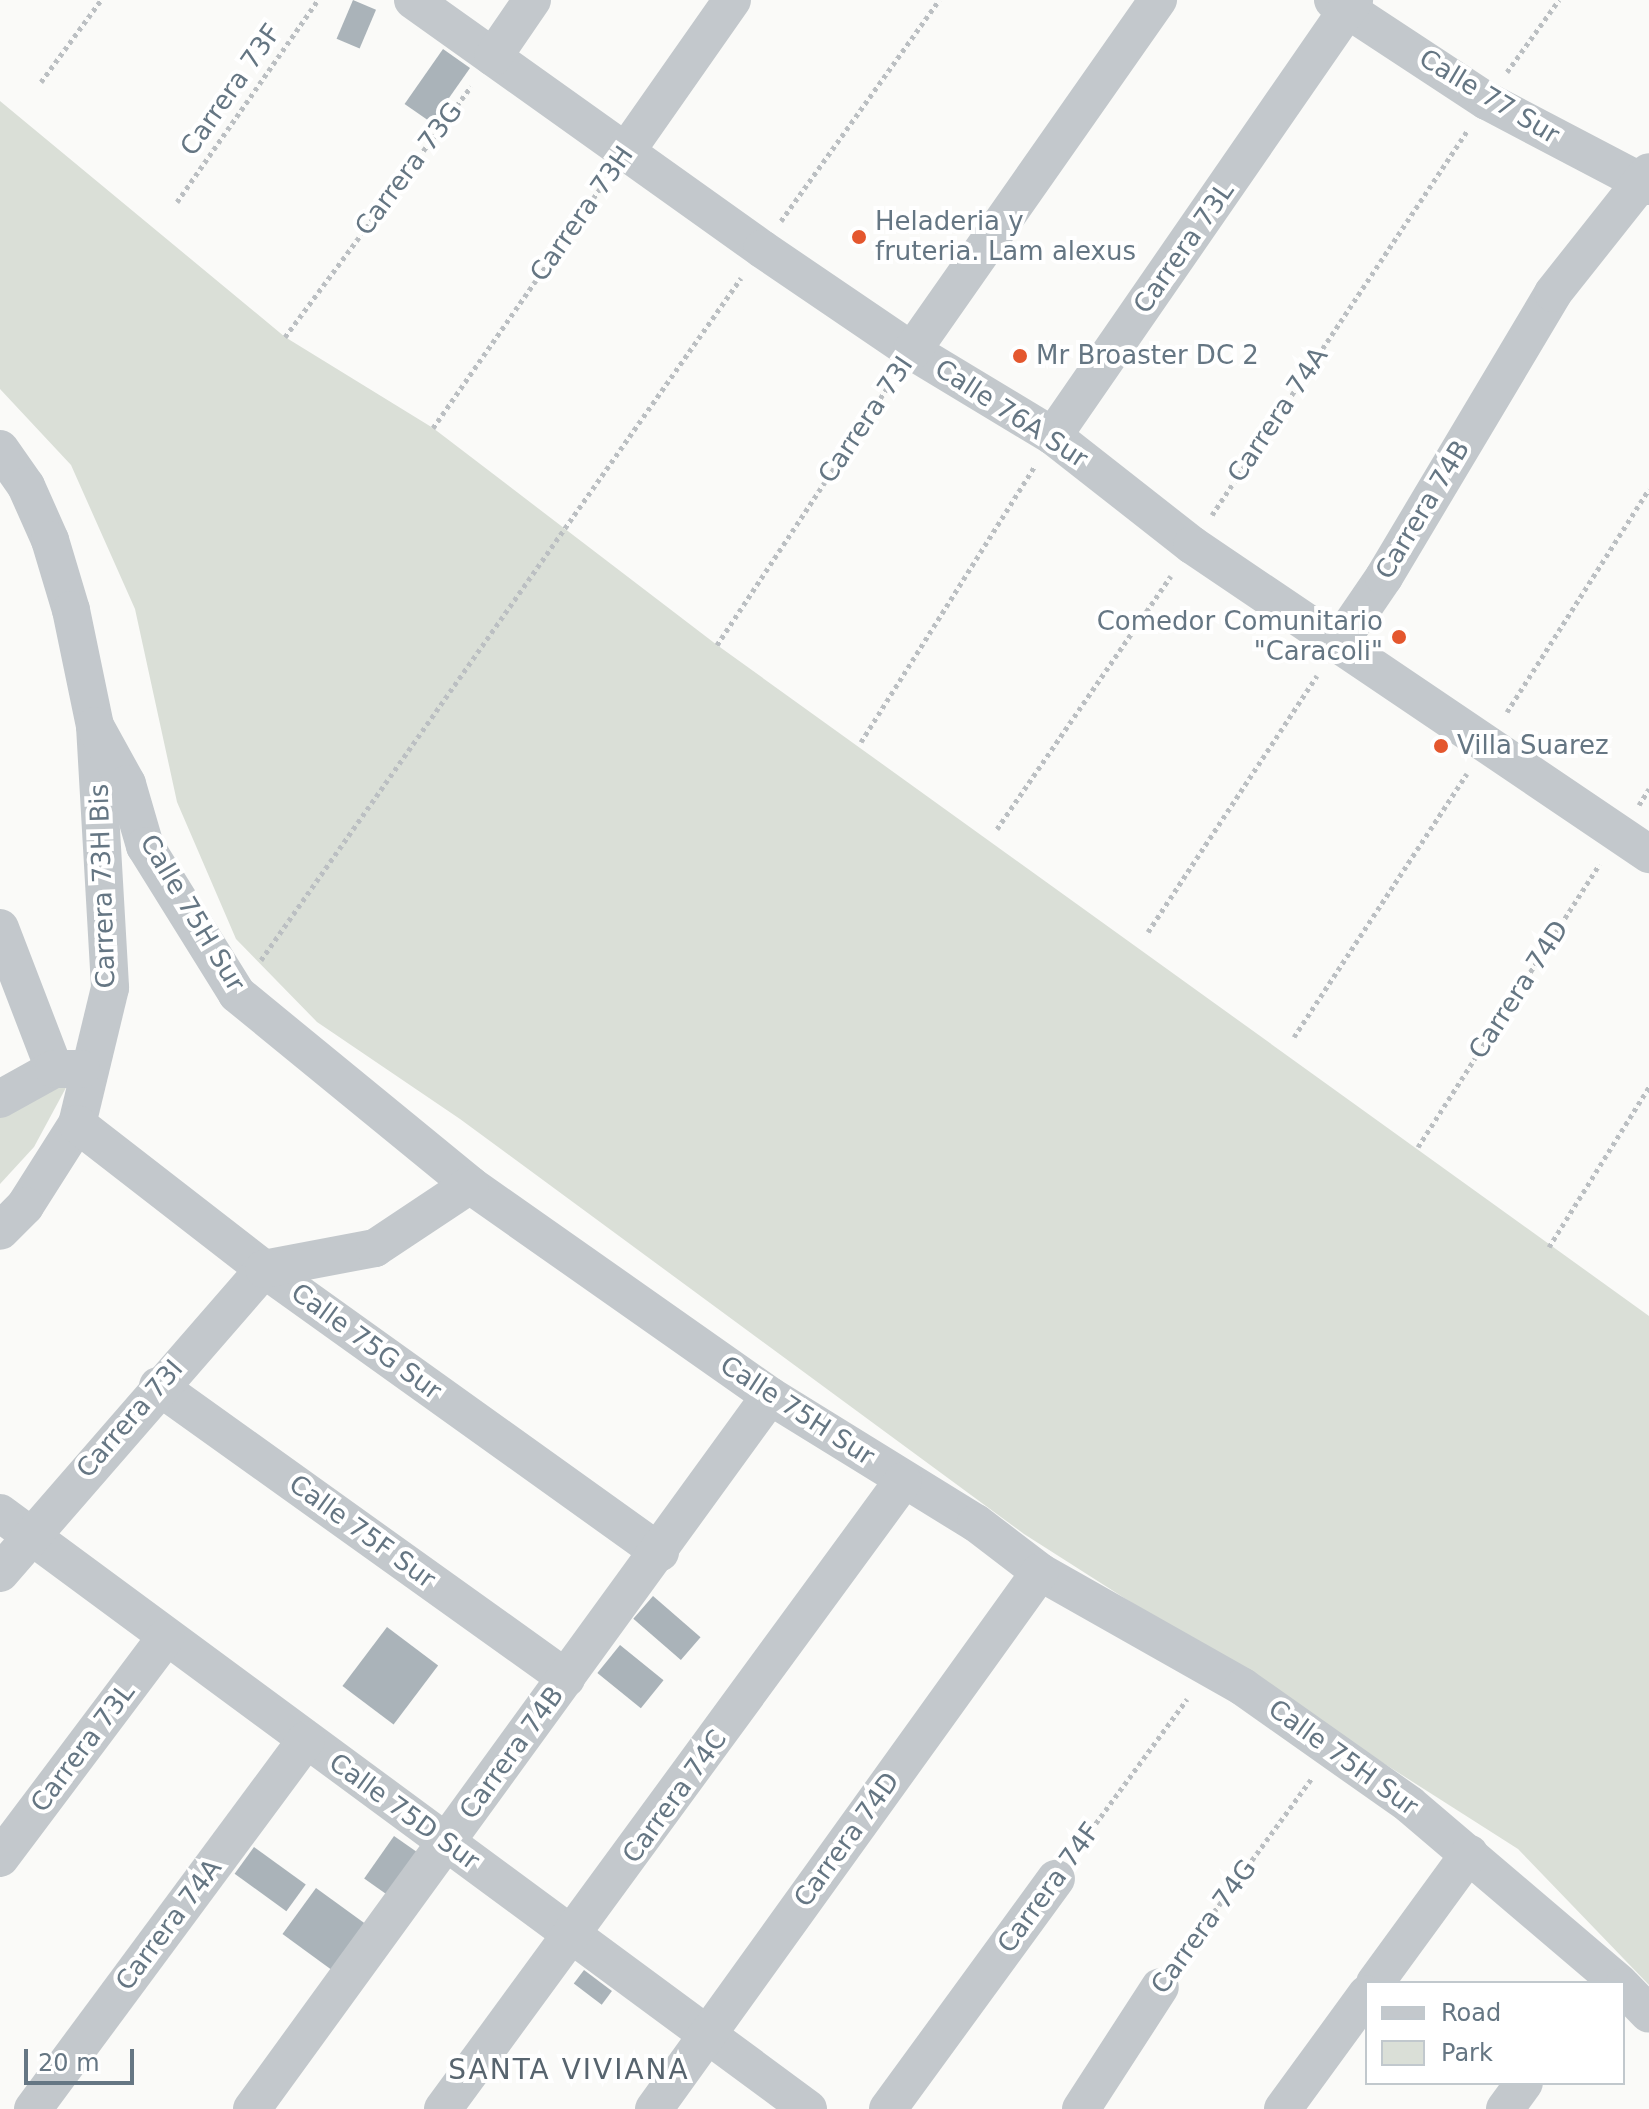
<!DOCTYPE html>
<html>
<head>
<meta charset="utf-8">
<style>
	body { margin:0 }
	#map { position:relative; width:1649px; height:2109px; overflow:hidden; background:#fafaf8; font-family:"DejaVu Sans",sans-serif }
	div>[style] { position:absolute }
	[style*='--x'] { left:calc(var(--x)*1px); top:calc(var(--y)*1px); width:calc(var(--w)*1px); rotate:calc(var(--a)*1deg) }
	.green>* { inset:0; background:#dadfd7 }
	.building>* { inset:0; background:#aab3b9; transform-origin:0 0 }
	.path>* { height:5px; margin-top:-2.5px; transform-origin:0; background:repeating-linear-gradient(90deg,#bbbfc2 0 4px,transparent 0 8px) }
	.minor>* { height:38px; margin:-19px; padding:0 19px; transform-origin:19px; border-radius:19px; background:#c3c8cc }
	.dots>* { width:22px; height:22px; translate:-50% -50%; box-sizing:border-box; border:4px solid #fff; border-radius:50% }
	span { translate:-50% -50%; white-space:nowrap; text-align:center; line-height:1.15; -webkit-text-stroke:8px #fff; paint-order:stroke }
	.street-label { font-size:26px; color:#657683 }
	.poi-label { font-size:26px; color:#657683 }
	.left { translate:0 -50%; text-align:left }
	.right { translate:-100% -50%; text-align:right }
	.neighbourhood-label { font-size:28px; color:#57646e; letter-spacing:2px }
	.legend { position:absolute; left:1365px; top:1981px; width:260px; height:104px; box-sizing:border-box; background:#fff; border:2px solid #c1c8cd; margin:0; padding:10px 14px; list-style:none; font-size:24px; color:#657683 }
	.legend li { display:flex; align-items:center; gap:16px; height:40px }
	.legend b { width:40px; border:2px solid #c1c8cd }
	.scale { position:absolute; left:24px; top:2049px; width:110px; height:36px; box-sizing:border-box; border:4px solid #657683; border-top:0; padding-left:10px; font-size:24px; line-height:28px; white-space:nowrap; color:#657683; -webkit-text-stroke:6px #fff; paint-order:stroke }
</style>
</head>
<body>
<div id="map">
	<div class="green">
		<i style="clip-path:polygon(0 101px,285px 337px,433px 428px,717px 645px,1649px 1316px,1649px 1985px,1518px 1849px,1024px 1534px,460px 1119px,317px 1022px,236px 939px,177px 802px,135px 609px,71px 465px,0 389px)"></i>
		<i style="clip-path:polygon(68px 1084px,34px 1147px,0 1184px,0 1108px)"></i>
	</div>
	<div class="building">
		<i style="left:353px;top:0;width:25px;height:42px;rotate:23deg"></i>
		<i style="left:443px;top:49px;width:33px;height:67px;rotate:35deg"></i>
		<i style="left:653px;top:1596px;width:63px;height:30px;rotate:41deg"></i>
		<i style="left:387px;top:1627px;width:64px;height:74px;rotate:37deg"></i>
		<i style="left:620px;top:1645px;width:56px;height:36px;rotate:39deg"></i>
		<i style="left:394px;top:1836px;width:35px;height:52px;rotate:35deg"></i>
		<i style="left:254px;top:1847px;width:64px;height:33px;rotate:36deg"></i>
		<i style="left:316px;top:1888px;width:66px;height:57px;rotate:36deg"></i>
		<i style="left:584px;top:1970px;width:35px;height:17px;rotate:37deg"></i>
	</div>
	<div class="path">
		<i style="--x:1507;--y:72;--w:89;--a:-54.2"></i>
		<i style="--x:41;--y:82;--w:102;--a:-53.8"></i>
		<i style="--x:177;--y:202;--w:246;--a:-55.1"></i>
		<i style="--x:781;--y:221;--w:272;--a:-54.4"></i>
		<i style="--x:285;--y:337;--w:312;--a:-53.4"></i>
		<i style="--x:433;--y:428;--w:302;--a:-55.1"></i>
		<i style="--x:1212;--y:515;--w:462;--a:-56.4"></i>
		<i style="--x:717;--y:645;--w:315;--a:-56.5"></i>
		<i style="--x:1507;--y:712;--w:264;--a:-57.5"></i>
		<i style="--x:861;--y:742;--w:325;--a:-57.8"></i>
		<i style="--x:1639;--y:805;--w:19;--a:-58"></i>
		<i style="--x:997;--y:829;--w:307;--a:-55.5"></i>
		<i style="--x:1148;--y:932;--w:307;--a:-56.6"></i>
		<i style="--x:261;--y:960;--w:834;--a:-54.86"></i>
		<i style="--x:1294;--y:1037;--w:315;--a:-56.7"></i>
		<i style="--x:1418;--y:1147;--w:336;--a:-57.3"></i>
		<i style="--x:1549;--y:1247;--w:189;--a:-58"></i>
		<i style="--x:1077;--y:1849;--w:186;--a:-53.7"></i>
		<i style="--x:1181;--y:1957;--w:222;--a:-53.8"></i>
	</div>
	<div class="minor">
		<i style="--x:413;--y:0;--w:429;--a:35.5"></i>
		<i style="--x:762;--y:249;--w:181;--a:34.2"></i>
		<i style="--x:912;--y:351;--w:165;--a:31.1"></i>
		<i style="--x:1053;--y:436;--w:177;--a:38.1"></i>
		<i style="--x:1192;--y:545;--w:552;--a:34.06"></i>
		<i style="--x:1333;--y:0;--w:184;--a:33.3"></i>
		<i style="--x:1487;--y:101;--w:183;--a:27.7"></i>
		<i style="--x:493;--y:57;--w:69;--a:-55.6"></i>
		<i style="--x:627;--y:150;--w:183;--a:-55"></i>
		<i style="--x:912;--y:351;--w:429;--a:-55"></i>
		<i style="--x:1053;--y:436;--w:530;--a:-55.38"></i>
		<i style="--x:0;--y:449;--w:45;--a:54.9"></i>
		<i style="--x:26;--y:486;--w:59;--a:66"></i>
		<i style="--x:50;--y:540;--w:73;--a:73.3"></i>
		<i style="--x:71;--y:610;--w:118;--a:78.3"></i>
		<i style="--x:95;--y:726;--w:262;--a:86.7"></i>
		<i style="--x:110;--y:988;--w:140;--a:103.6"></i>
		<i style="--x:77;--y:1124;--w:97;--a:122.4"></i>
		<i style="--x:25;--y:1206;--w:35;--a:135"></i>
		<i style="--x:1339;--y:643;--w:80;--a:-55.7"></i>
		<i style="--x:1384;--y:577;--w:330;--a:-59.2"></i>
		<i style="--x:1553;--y:293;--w:154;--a:-51.6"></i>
		<i style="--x:95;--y:726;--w:66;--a:61.1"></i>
		<i style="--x:127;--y:784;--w:65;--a:73.8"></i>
		<i style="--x:145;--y:846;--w:174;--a:58.1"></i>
		<i style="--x:237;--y:994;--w:301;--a:39.3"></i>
		<i style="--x:470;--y:1185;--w:367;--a:35.1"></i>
		<i style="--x:770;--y:1396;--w:242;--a:31.7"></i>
		<i style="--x:976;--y:1523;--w:81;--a:37.4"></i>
		<i style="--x:1040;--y:1572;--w:233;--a:29.5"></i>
		<i style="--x:1243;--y:1687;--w:204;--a:35.2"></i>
		<i style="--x:1410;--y:1805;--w:275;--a:40.4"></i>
		<i style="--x:0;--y:928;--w:151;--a:69"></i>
		<i style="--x:0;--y:1099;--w:62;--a:-29.1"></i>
		<i style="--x:54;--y:1069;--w:27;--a:0"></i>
		<i style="--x:77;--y:1124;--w:237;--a:37.8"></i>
		<i style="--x:264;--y:1269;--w:487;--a:35.6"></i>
		<i style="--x:158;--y:1386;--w:502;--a:35.59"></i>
		<i style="--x:0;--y:1513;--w:1004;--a:36.41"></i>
		<i style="--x:0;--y:1573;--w:403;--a:-49"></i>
		<i style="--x:264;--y:1269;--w:113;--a:-10.7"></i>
		<i style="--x:375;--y:1248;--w:114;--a:-33.6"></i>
		<i style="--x:0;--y:1858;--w:276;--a:-53.1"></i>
		<i style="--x:1375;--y:1983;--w:160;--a:-53.9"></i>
		<i style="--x:1623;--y:1987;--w:37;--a:46"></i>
		<i style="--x:33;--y:2109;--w:459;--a:-53.5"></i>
		<i style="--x:252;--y:2109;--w:881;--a:-54"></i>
		<i style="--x:443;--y:2109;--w:778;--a:-53.78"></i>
		<i style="--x:654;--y:2109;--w:661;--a:-54.29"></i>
		<i style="--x:888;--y:2109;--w:285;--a:-53.9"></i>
		<i style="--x:1081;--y:2109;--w:145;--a:-57.1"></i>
		<i style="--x:1283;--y:2109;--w:142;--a:-53.9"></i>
		<i style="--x:1505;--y:2109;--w:32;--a:-54"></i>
	</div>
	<div class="dots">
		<i style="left:859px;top:237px;background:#e4572e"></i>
		<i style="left:1020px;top:356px;background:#e4572e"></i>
		<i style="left:1399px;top:637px;background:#e4572e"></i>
		<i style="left:1441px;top:746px;background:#e4572e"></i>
	</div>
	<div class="street-label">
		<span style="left:231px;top:90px;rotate:-55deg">Carrera 73F</span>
		<span style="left:1489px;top:97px;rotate:31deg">Calle 77 Sur</span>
		<span style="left:409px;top:169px;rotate:-53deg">Carrera 73G</span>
		<span style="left:582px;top:214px;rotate:-55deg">Carrera 73H</span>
		<span style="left:1184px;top:248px;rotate:-55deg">Carrera 73L</span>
		<span style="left:1011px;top:414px;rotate:33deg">Calle 76A Sur</span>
		<span style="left:1278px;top:415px;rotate:-56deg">Carrera 74A</span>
		<span style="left:866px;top:420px;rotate:-56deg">Carrera 73I</span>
		<span style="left:1423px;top:510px;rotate:-59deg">Carrera 74B</span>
		<span style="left:103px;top:886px;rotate:-92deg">Carrera 73H Bis</span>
		<span style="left:192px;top:913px;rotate:59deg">Calle 75H Sur</span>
		<span style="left:1519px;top:990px;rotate:-57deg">Carrera 74D</span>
		<span style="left:366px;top:1342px;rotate:36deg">Calle 75G Sur</span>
		<span style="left:797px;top:1411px;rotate:33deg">Calle 75H Sur</span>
		<span style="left:130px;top:1419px;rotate:-49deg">Carrera 73I</span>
		<span style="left:362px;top:1532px;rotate:36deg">Calle 75F Sur</span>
		<span style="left:83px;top:1748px;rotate:-53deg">Carrera 73L</span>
		<span style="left:512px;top:1753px;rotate:-54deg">Carrera 74B</span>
		<span style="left:1343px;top:1758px;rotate:36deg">Calle 75H Sur</span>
		<span style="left:675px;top:1797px;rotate:-54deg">Carrera 74C</span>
		<span style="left:404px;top:1812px;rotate:36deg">Calle 75D Sur</span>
		<span style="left:847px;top:1840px;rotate:-54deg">Carrera 74D</span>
		<span style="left:1049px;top:1888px;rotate:-54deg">Carrera 74F</span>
		<span style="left:169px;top:1925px;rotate:-53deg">Carrera 74A</span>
		<span style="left:1204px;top:1927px;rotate:-54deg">Carrera 74G</span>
	</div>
	<div class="poi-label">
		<span class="left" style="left:875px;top:237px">Heladeria y<br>fruteria. Lam alexus</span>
		<span class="left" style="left:1036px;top:356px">Mr Broaster DC 2</span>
		<span class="right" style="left:1383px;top:637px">Comedor Comunitario<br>"Caracoli"</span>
		<span class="left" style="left:1457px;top:746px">Villa Suarez</span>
	</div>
	<div class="neighbourhood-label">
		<span style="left:569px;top:2070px">SANTA VIVIANA</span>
	</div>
	<ul class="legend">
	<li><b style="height:10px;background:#c3c8cc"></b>Road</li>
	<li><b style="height:22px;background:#dadfd7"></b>Park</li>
	</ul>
	<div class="scale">20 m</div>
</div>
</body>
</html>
